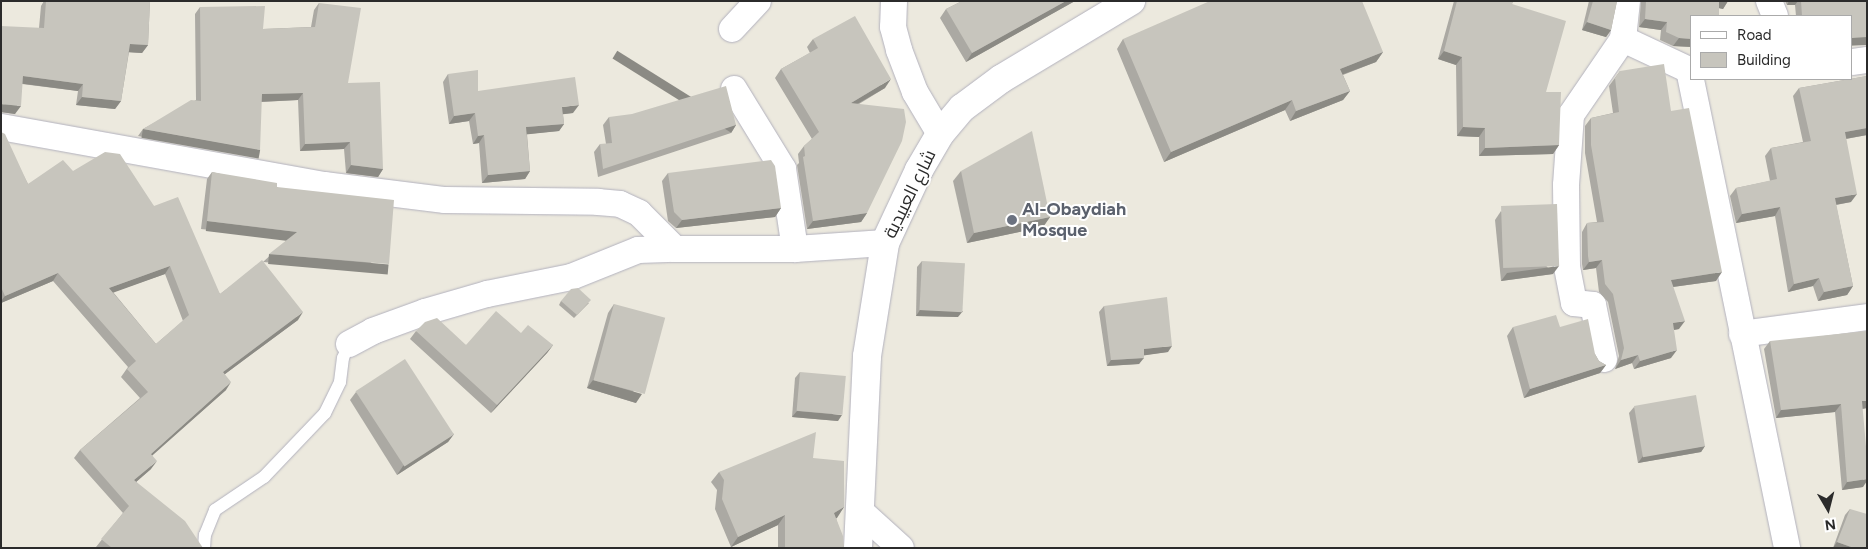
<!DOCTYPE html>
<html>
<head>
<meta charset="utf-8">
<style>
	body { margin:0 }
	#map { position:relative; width:1868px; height:549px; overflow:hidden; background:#ece9de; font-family:Figtree,Cairo,sans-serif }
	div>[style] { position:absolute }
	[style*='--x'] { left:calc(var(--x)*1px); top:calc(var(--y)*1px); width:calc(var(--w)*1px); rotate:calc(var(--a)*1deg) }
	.roads { filter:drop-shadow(0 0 1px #b2b1bd) drop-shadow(0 0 1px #b2b1bd) }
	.lane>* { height:12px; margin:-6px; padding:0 6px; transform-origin:6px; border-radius:6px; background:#fff }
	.street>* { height:26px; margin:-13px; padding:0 13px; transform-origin:13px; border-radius:13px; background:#fff }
	.secondary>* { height:28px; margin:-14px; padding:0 14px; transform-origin:14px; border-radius:14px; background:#fff }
	.wall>* { inset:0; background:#aba9a3 }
	.shaded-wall>* { inset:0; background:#8b8a84; transform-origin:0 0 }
	.building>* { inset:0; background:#c7c5bd; transform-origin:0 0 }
	.dots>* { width:14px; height:14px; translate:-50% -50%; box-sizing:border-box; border:2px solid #fff; border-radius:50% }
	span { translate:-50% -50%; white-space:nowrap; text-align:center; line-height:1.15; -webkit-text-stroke:4px #fff; paint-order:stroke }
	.street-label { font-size:18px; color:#2b2b2b }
	.worship-label { font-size:18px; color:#5b616d; font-weight:700 }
	.left { translate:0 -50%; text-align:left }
	.frame { position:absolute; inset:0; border:2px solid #2b2b2b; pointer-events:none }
	.legend { position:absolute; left:1690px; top:15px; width:162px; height:65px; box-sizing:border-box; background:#fff; border:1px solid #aaa; margin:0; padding:6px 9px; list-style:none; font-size:15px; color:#2b2b2b }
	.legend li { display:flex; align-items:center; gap:10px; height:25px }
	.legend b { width:25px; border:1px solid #aaa }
	.north { position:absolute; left:1803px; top:484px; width:50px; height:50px; -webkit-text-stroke:4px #fff; paint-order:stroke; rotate:172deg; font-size:14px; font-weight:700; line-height:20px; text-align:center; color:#2b2b2b }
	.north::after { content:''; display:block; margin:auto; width:18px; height:22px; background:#2b2b2b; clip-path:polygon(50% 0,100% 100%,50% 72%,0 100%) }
</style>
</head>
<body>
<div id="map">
	<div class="roads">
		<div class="lane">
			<i style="--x:204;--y:548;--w:13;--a:-86"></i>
			<i style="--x:205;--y:535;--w:27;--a:-68"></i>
			<i style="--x:215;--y:510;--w:59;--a:-34"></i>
			<i style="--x:264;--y:477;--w:88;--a:-46.4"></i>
			<i style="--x:325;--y:413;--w:34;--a:-64"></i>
			<i style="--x:340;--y:382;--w:24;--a:-83"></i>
			<i style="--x:343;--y:358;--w:15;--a:-67"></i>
		</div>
		<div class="street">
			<i style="--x:894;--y:1;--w:26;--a:92"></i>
			<i style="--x:893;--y:27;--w:24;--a:75"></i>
			<i style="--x:899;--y:50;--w:45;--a:69.1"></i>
			<i style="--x:915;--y:92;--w:49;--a:59.2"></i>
			<i style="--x:1627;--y:1;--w:38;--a:96"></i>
			<i style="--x:1623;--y:39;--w:73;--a:25.2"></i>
			<i style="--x:1689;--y:70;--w:488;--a:78.4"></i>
			<i style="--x:1769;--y:1;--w:16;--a:68"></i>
			<i style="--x:732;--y:29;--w:38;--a:-47"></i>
			<i style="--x:1852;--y:62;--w:15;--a:-8"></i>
			<i style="--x:734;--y:89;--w:94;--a:58.5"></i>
			<i style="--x:783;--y:169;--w:81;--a:81.5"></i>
			<i style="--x:1;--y:127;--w:328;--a:10.2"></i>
			<i style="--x:324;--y:185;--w:122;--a:7.1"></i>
			<i style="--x:445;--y:200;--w:153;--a:0.7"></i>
			<i style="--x:598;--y:202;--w:22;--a:5"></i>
			<i style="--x:620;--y:204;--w:21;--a:25"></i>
			<i style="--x:639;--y:213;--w:51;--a:45"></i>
			<i style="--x:675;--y:249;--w:120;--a:0"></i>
			<i style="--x:795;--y:249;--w:90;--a:-3.8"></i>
			<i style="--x:1742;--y:334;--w:126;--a:-7.7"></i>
			<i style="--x:349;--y:344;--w:27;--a:-28"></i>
			<i style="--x:373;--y:331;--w:55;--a:-20.1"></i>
			<i style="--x:425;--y:312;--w:65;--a:-16.2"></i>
			<i style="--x:487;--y:294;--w:86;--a:-11.4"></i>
			<i style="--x:571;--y:277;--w:72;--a:-21.9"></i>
			<i style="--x:638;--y:250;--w:37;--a:-2"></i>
			<i style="--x:1604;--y:359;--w:55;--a:-101.5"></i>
			<i style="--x:1593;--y:305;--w:19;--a:-174"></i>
			<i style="--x:1574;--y:303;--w:38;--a:-101"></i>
			<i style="--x:1567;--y:266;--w:81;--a:-90.7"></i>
			<i style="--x:1566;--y:185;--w:70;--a:-85.9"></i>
			<i style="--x:1571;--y:115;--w:92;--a:-55.6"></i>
			<i style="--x:860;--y:511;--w:55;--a:42.1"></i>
		</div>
		<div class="secondary">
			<i style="--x:858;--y:548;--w:192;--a:-87.3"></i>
			<i style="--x:867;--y:356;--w:114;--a:-80.9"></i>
			<i style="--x:885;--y:243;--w:81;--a:-65"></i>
			<i style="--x:919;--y:170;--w:42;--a:-59.7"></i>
			<i style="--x:940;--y:134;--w:34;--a:-50"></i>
			<i style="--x:962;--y:108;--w:49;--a:-36.6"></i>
			<i style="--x:1001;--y:79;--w:152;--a:-31"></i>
		</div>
	</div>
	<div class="wall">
		<i style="clip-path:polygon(44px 1px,150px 1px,148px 45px,142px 53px,129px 52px,121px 101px,115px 109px,76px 105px,78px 91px,22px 84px,15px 114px,1px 112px,39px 28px,41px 6px)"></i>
		<i style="clip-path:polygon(960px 1px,1075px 1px,966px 62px,940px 18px,946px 9px,960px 2px)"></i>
		<i style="clip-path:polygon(1454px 1px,1513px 1px,1512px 4px,1546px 92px,1559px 145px,1553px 154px,1479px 156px,1479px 137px,1457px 136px,1456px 65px,1438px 59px)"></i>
		<i style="clip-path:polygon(1589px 1px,1617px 1px,1611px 30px,1606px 37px,1582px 30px)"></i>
		<i style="clip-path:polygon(1641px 1px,1728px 1px,1723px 9px,1719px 8px,1692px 47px,1673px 46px,1660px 40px,1661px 30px,1639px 27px)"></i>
		<i style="clip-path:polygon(1785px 1px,1867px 1px,1865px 45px,1852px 46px,1852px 16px,1796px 16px,1795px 5px,1787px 5px)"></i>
		<i style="clip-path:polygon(319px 3px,348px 83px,383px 169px,378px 177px,346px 173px,344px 149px,300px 151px,298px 100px,261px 102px,255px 157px,138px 136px,143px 129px,196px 100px,195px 14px,200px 7px,263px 29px,311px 27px,314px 10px)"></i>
		<i style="clip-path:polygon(813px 39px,885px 88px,859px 104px,867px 213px,861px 222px,807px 229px,797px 165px,799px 163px,798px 154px,804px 146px,812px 139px,775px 78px,781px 69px,810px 53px,807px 47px)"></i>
		<i style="clip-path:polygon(1123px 39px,1383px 52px,1376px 62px,1343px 75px,1350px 91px,1343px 100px,1290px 121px,1285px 110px,1164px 162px,1117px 49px)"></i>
		<i style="clip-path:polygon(1620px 71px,1671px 111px,1716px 281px,1673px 287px,1679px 329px,1674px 330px,1671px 358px,1634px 369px,1632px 363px,1615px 369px,1619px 356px,1608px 302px,1599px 292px,1596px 268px,1583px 270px,1582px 264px,1582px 232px,1587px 223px,1597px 222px,1585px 153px,1585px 126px,1591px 118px,1613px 113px,1609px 86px)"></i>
		<i style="clip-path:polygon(448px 74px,478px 91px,573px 113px,563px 114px,564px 124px,559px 131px,527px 134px,530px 171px,525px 179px,482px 183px,479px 143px,473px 144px,469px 121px,449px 124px,443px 82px)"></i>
		<i style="clip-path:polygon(1867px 76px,1867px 135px,1846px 139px,1851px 202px,1836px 205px,1853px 286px,1847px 295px,1818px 301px,1813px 286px,1788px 292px,1775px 216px,1736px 223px,1730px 196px,1736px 188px,1770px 181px,1765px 156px,1771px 148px,1803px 142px,1793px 96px,1799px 88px)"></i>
		<i style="clip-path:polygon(609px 117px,736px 125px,731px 133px,598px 177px,594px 152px,600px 144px,606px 144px,603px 125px)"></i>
		<i style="clip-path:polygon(evenodd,1px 132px,28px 184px,73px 171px,154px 206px,220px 294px,263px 262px,288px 239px,201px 229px,207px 179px,212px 172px,277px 187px,383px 272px,263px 262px,298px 320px,225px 374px,226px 390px,152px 455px,151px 469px,136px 482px,203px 548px,96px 547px,123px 513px,74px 458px,80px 450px,140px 398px,121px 377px,128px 367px,53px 281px,1px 303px,1px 132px,165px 274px,183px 321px,156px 344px,113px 292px,165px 274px)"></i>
		<i style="clip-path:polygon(961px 171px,1050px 217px,1043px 227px,967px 243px,953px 181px)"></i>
		<i style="clip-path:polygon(668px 173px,781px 208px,775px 217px,676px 228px,668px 221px,662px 181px)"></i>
		<i style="clip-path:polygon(1501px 211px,1553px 274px,1501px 281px,1495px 220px)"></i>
		<i style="clip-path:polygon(922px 261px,958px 317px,916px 316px,917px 267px)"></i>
		<i style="clip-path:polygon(561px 301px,589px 303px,574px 318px,559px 305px)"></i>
		<i style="clip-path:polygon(614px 304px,636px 403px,587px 388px,608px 313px)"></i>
		<i style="clip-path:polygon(1104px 306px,1168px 352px,1144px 355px,1139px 364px,1107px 366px,1099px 312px)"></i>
		<i style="clip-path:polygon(1513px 327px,1560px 327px,1595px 354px,1599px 361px,1606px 365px,1600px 373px,1524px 398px,1507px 336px)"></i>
		<i style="clip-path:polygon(416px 331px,466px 345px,521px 333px,553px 345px,547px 353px,491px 413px,410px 339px)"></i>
		<i style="clip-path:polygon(1770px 341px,1867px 408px,1862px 409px,1863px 487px,1842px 490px,1835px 412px,1776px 418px,1764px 349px)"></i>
		<i style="clip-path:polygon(800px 372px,838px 421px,792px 417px,795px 378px)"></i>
		<i style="clip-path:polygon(356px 392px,454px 434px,448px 442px,397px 475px,350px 400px)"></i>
		<i style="clip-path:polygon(1634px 407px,1705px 446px,1701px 452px,1638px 463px,1629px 413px)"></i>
		<i style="clip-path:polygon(813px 458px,844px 507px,836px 518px,844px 548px,778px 548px,778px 525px,731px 547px,715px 509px,717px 490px,711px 482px,719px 472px)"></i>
		<i style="clip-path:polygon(1850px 509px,1867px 548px,1833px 548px,1845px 515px)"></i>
	</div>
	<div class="shaded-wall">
		<i style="clip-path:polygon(1066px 1px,1075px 1px,966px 62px,972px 53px)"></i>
		<i style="clip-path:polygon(1718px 1px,1728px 1px,1723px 9px,1714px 7px)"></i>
		<i style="clip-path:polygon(1789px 1px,1798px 1px,1795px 5px,1787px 5px)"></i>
		<i style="clip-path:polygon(1645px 19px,1667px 22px,1661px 30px,1639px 27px)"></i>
		<i style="clip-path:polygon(1587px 22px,1611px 30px,1606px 37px,1582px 30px)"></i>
		<i style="left:1867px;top:37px;width:8px;height:15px;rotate:90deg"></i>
		<i style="clip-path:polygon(1679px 38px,1692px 39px,1692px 47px,1673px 46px)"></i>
		<i style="clip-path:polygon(130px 44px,148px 45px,142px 53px,124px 52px)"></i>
		<i style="clip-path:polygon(1444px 51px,1462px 57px,1456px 65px,1438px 59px)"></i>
		<i style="clip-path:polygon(1383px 52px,1376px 62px,1333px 78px,1340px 69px)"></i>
		<i style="clip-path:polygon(23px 76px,83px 84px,78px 91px,17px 83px)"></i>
		<i style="clip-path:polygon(891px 79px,885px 88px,845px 111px,851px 103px)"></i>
		<i style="clip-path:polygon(1350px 91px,1343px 100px,1290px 121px,1296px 111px)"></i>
		<i style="clip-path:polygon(303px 93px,298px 100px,257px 102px,262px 94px)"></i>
		<i style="clip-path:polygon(82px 97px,121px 101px,115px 109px,76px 105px)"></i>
		<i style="clip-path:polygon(1292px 100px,1285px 110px,1164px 162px,1171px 152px)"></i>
		<i style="clip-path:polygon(1px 104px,21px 106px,15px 114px,1px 112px)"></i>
		<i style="clip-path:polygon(579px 105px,573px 113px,557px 115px,562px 107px)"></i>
		<i style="clip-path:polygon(475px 113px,469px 121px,449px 124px,454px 116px)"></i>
		<i style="clip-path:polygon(564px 124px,559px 131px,521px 135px,526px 127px)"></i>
		<i style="left:736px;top:125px;width:9px;height:140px;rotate:122deg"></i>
		<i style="clip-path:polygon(1463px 127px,1485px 128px,1479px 137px,1457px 136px)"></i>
		<i style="clip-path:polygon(1867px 128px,1867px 135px,1839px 140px,1845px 132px)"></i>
		<i style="left:143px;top:129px;width:119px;height:9px;rotate:10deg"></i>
		<i style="clip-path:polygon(484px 135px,479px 143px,473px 144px,478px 136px)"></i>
		<i style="clip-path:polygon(350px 142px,344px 149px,300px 151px,305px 144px)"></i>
		<i style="clip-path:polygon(1559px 145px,1553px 154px,1479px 156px,1485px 148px)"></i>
		<i style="clip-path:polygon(351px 165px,383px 169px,378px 177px,346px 173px)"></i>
		<i style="clip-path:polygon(530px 171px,525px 179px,482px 183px,488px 175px)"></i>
		<i style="clip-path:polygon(1857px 194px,1851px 202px,1829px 206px,1835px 198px)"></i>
		<i style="clip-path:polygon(1780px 207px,1775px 216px,1736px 223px,1742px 214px)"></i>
		<i style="clip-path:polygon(781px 208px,775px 217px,676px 228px,682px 220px)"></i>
		<i style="clip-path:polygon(867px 213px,861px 222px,807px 229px,813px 221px)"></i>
		<i style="clip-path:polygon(1050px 217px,1043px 227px,967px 243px,974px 233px)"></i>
		<i style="left:207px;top:221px;width:91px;height:10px;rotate:7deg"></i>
		<i style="left:269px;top:254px;width:120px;height:10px;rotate:5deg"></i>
		<i style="clip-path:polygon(1602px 260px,1596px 268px,1583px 270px,1589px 262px)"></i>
		<i style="clip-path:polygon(170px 266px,165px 274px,104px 296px,109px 288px)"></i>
		<i style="clip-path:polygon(1559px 266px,1553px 274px,1501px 281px,1507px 273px)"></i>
		<i style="clip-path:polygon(1722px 272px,1716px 281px,1665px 288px,1671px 280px)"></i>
		<i style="clip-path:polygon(58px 273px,53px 281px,1px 303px,1px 301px,5px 296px)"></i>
		<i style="clip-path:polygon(1819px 278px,1813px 286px,1788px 292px,1794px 284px)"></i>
		<i style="clip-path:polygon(1853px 286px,1847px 295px,1818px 301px,1824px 292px)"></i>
		<i style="clip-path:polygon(920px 310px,963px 311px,958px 317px,916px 316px)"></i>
		<i style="clip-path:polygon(303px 312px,298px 320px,217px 380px,223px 372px)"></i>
		<i style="clip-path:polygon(1685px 321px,1679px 329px,1667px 331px,1673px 323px)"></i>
		<i style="clip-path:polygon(553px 345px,547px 353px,491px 413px,497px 405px)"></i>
		<i style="clip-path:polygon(1172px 346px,1168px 352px,1140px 356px,1144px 349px)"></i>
		<i style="clip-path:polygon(1677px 350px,1671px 358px,1634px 369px,1640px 361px)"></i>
		<i style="clip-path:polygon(1638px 355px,1632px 363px,1615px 369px,1621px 360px)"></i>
		<i style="clip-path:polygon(1144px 358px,1139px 364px,1107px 366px,1111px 360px)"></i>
		<i style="clip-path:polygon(1606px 365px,1600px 373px,1524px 398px,1530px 389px)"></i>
		<i style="clip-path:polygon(593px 380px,642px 394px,636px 403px,587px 388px)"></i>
		<i style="clip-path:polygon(231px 382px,226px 390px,145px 462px,151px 454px)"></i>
		<i style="clip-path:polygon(1862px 401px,1867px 401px,1867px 408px,1856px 410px)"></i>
		<i style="clip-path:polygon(1841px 404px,1835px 412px,1776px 418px,1781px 410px)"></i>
		<i style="clip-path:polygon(797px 411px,842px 415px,838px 421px,792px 417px)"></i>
		<i style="clip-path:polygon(454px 434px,448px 442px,397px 475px,403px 466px)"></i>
		<i style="clip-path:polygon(1705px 446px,1701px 452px,1638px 463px,1643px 456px)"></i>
		<i style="clip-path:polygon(157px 461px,151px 469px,128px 489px,134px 480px)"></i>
		<i style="clip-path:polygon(1867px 479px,1867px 481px,1863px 487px,1842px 490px,1847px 482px)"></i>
		<i style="clip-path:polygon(844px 507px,837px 518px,827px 523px,834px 513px)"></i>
		<i style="clip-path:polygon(785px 515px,778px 525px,731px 547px,738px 537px)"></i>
		<i style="clip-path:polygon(1837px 542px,1854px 548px,1833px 548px)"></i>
	</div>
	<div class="building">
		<i style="clip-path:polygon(46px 1px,150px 1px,148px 45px,130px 44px,121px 101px,82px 97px,83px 84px,23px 76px,21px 106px,1px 104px,1px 26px,44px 28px)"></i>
		<i style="clip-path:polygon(962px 1px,1066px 1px,972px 53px,946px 9px)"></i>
		<i style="clip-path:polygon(1210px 1px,1362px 1px,1383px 52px,1340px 69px,1350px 91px,1296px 111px,1292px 100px,1171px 152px,1123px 39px)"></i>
		<i style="clip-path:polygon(1457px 1px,1513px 1px,1512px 4px,1566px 21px,1546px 92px,1561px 92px,1559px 145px,1485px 148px,1485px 128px,1463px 127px,1462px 57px,1444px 51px)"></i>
		<i style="clip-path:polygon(1593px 1px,1617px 1px,1611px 30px,1587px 22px)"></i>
		<i style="clip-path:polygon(1646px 1px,1719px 1px,1719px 16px,1692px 16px,1692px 39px,1679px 38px,1666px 32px,1667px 22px,1645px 19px)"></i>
		<i style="clip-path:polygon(1801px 1px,1867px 1px,1867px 37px,1852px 38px,1852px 16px,1802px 16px)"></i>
		<i style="clip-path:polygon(319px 3px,361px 8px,348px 83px,380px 82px,383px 169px,351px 165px,350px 142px,305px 144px,303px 93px,262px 94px,260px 150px,143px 129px,191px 100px,201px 101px,200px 7px,265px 6px,263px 29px,315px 27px)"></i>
		<i style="clip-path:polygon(855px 16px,891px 79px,851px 103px,904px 109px,906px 122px,902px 141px,867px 213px,813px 221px,803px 157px,805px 156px,804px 146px,819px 132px,781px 69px,818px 48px,813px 39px)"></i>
		<i style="clip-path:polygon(1664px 64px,1671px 111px,1689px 108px,1722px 272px,1671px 280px,1685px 321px,1673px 323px,1677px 350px,1640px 361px,1638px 355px,1621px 360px,1624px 348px,1613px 294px,1605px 284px,1602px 260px,1589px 262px,1588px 256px,1587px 223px,1604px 222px,1591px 145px,1591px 118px,1619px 112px,1615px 78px,1620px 71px)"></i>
		<i style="clip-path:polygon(478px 70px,478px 91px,575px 77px,579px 105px,562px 107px,564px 124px,526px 127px,530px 171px,488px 175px,484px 135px,478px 136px,475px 113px,454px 116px,448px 74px)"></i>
		<i style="clip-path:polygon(1867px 76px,1867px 128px,1845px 132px,1857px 194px,1835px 198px,1853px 286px,1824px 292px,1819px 278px,1794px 284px,1780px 207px,1742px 214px,1736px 188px,1777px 179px,1771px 148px,1811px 141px,1799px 88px)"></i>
		<i style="clip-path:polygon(726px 86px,736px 125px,603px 169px,600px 144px,612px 143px,609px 117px,632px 114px)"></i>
		<i style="clip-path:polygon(1032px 131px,1050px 217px,974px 233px,961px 171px)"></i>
		<i style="clip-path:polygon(evenodd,1px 132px,5px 134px,28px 184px,63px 160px,73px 171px,105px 152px,120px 154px,154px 206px,178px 197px,220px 294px,262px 260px,303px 312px,223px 372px,231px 382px,151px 454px,157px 461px,134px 480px,185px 521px,203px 548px,112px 548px,101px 539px,129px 506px,80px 450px,148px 392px,127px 369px,136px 361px,58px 273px,5px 296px,1px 287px,1px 132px,170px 266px,189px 315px,156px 344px,109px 288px,170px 266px)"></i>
		<i style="clip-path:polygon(771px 160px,775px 166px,781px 208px,682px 220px,674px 212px,668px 173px)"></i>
		<i style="clip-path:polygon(212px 172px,277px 183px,277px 187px,394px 200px,389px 264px,269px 254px,297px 232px,207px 221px)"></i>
		<i style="left:1557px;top:204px;width:62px;height:56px;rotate:88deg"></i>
		<i style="left:922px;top:261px;width:43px;height:49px;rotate:3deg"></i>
		<i style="clip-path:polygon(578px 288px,591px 300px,577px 315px,561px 301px,571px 289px)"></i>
		<i style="clip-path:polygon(1167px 297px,1172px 346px,1144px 349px,1144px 358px,1111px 360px,1104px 306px)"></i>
		<i style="left:614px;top:304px;width:53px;height:79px;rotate:15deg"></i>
		<i style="clip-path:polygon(496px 311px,521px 333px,528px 325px,553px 345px,497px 405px,416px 331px,425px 322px,437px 318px,466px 345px)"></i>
		<i style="clip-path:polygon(1556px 315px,1560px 327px,1588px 319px,1595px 354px,1599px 361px,1606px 365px,1530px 389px,1513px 327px)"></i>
		<i style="clip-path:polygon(1867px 331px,1867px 401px,1862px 401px,1867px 458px,1867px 479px,1847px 482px,1841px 404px,1781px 410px,1770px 341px)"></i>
		<i style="left:405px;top:359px;width:90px;height:59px;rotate:57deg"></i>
		<i style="left:800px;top:372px;width:46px;height:39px;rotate:5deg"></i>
		<i style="left:1696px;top:395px;width:52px;height:63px;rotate:80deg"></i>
		<i style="clip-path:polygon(816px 432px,813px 458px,844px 461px,844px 507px,834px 513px,843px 536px,844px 548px,785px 548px,785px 515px,738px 537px,722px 499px,724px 480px,719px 472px)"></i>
		<i style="clip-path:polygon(1850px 509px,1867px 514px,1867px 548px,1854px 548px,1837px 542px)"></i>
	</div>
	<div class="dots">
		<i style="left:1012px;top:220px;background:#6b7280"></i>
	</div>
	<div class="street-label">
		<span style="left:910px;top:194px;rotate:-64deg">شارع العبيدية</span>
	</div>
	<div class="worship-label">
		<span class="left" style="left:1022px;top:220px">Al-Obaydiah<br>Mosque</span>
	</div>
	<div class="frame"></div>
	<ul class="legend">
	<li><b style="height:6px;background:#fff"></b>Road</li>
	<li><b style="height:14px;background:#c7c5bd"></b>Building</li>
	</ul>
	<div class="north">N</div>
</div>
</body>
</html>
